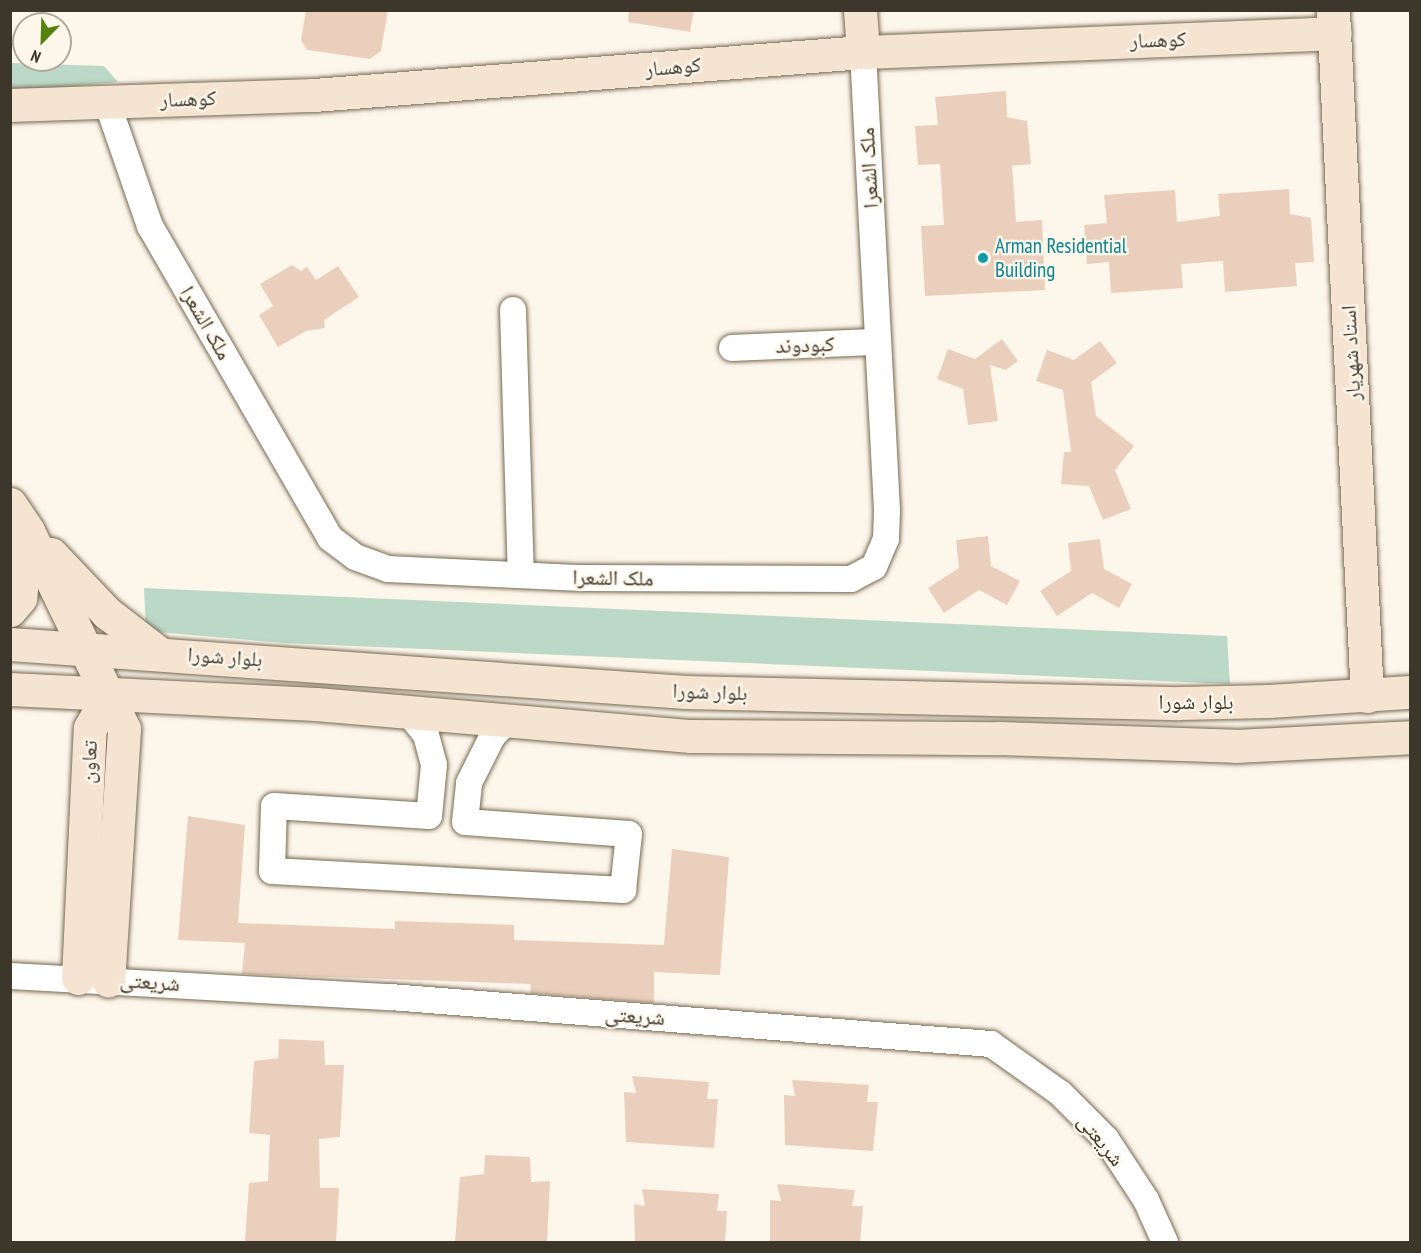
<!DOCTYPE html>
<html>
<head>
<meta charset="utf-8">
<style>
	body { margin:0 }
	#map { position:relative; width:1421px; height:1253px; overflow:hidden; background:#fdf6eb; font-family:"PT Sans Narrow","Noto Naskh Arabic",sans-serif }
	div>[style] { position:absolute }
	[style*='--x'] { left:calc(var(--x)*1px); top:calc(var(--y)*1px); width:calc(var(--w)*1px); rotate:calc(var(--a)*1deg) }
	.green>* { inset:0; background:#bcd9c8 }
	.building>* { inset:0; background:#ead0bc }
	.roads { filter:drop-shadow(0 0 2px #766951) drop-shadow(0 0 2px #766951) }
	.street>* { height:26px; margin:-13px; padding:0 13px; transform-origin:13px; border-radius:13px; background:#fff }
	.secondary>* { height:33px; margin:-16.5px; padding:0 16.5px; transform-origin:16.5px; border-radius:16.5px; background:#f5e4d2 }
	.dots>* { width:16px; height:16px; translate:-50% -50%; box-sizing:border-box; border:3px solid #fdf6eb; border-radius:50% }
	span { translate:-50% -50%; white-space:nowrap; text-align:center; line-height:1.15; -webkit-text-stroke:4.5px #fdf6eb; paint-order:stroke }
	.street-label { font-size:21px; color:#3c362b }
	.culture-label { font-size:21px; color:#0d838f }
	.left { translate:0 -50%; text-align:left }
	.frame { position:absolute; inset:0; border:12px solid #3c362b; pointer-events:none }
	.north { position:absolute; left:12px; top:12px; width:60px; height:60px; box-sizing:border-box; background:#fdf6eb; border:2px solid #b0a99e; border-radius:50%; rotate:203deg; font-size:16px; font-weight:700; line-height:24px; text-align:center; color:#3c362b }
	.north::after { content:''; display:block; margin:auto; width:21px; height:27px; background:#55820e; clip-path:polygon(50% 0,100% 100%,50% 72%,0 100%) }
</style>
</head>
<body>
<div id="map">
	<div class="green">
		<i style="clip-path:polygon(11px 63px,104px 66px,118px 82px,11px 92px)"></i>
		<i style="clip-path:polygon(144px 588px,1227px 636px,1230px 684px,284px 643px,146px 631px)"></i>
	</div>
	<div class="building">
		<i style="clip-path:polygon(306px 10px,388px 10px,381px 51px,370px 59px,307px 50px,301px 40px)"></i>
		<i style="clip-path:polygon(629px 10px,694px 10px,690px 32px,628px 22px)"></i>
		<i style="clip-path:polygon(1006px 91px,1007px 117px,1027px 121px,1031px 164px,1012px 166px,1016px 222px,1042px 220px,1045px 290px,925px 296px,921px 226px,944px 225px,940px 164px,918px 165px,915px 126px,938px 125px,935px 97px)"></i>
		<i style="clip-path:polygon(1289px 189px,1290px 214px,1311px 218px,1314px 262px,1295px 263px,1297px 286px,1225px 292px,1223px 261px,1181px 264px,1183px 288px,1111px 293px,1109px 262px,1087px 264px,1084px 225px,1107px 223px,1104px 195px,1175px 190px,1177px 222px,1220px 216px,1218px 194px)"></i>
		<i style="clip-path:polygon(292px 265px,301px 271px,307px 267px,316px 280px,338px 266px,359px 297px,324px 320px,325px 328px,306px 331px,278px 347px,259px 315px,273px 306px,260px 284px)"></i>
		<i style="clip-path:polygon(1002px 339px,1018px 361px,1006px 370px,990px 365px,998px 421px,968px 425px,963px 389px,937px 379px,948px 349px,975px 359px)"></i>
		<i style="clip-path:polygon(1100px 341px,1117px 363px,1091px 382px,1096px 416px,1134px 446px,1115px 470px,1131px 509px,1103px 520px,1089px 486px,1061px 484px,1064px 452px,1071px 452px,1063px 390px,1036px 381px,1047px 350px,1074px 360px)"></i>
		<i style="clip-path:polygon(988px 536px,991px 566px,1020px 581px,1007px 605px,979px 590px,944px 613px,928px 588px,959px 568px,956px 540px)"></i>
		<i style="clip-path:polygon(1100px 539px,1104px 569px,1132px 584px,1119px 608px,1092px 593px,1057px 616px,1040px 591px,1071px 571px,1068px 543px)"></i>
		<i style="clip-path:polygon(188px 816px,245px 825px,238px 923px,395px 929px,395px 921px,514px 925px,514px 940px,664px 945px,672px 849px,729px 857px,720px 975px,654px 972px,654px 1003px,530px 993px,531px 984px,242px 974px,245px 943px,178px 940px)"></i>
		<i style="clip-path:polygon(279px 1039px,324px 1041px,325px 1065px,344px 1065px,340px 1137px,319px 1139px,320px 1188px,339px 1188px,336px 1242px,245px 1242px,249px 1183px,268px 1181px,270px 1135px,249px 1133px,254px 1061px,278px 1058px)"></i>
		<i style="clip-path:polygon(632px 1076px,709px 1082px,707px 1099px,718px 1099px,714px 1148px,626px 1142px,624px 1092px,636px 1093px)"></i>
		<i style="clip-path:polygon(792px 1080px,869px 1085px,867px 1102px,878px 1102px,873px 1151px,785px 1145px,784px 1095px,795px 1096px)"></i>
		<i style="clip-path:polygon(485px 1155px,530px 1157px,531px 1182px,550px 1181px,547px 1242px,455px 1242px,460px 1177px,484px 1174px)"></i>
		<i style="clip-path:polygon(777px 1184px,855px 1190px,852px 1206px,863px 1206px,860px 1242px,770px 1242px,770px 1200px,781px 1201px)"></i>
		<i style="clip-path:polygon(642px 1189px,719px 1194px,717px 1211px,727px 1211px,725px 1242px,635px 1242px,634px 1204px,645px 1206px)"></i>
	</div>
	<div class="roads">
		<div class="street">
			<i style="--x:107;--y:102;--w:131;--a:70.9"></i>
			<i style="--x:150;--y:226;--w:360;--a:60"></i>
			<i style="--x:330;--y:538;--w:31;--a:37"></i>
			<i style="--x:355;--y:557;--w:35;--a:20"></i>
			<i style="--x:388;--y:569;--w:194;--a:2.7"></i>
			<i style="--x:582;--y:578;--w:269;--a:0.2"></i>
			<i style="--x:851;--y:579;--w:26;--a:-28"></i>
			<i style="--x:874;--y:567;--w:30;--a:-67"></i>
			<i style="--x:886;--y:539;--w:29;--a:-88"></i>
			<i style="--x:887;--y:510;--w:459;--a:-93"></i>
			<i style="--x:513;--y:310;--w:265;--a:88.3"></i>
			<i style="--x:732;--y:348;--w:146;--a:-2.4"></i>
			<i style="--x:408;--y:712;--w:29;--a:52"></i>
			<i style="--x:426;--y:735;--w:31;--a:75"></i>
			<i style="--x:434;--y:765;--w:51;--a:95.6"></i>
			<i style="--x:429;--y:816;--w:155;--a:-176.3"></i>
			<i style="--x:274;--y:806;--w:65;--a:91.8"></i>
			<i style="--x:272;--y:871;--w:352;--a:3.1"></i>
			<i style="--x:623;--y:890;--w:56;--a:-83.9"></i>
			<i style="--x:629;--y:834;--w:164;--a:-175.8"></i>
			<i style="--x:465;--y:822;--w:39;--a:-84"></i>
			<i style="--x:469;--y:783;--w:51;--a:-63.4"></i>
			<i style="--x:492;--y:737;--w:23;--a:-47"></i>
			<i style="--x:10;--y:976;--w:381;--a:3.2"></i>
			<i style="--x:390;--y:997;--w:603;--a:4.47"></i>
			<i style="--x:991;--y:1044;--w:85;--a:35.4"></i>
			<i style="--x:1060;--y:1093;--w:65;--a:45"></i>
			<i style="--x:1106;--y:1139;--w:73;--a:56.7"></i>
			<i style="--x:1146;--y:1200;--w:46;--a:65.7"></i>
		</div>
		<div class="secondary">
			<i style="--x:860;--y:10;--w:42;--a:85.9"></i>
			<i style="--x:1333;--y:11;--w:686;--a:87.16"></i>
			<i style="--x:10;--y:105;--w:304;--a:-1.9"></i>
			<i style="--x:314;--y:95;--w:551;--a:-4.48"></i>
			<i style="--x:863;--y:52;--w:472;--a:-2.3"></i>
			<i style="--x:10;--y:504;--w:32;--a:56"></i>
			<i style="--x:28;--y:531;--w:220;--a:64.1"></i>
			<i style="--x:124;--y:729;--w:252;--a:93.6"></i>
			<i style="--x:51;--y:554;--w:81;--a:46.5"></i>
			<i style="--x:107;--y:613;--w:66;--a:37.6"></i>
			<i style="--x:10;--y:610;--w:16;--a:-50"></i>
			<i style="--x:20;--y:598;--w:67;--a:-83.2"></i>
			<i style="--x:10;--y:644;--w:677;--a:4.07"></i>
			<i style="--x:685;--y:692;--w:494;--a:1.3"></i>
			<i style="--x:1179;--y:703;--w:90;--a:-1.3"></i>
			<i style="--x:1269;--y:701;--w:141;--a:-3.7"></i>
			<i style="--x:10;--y:689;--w:306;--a:2.8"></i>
			<i style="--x:316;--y:704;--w:376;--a:4.9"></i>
			<i style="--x:691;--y:736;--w:308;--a:0.4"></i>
			<i style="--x:999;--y:738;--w:236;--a:1.9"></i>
			<i style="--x:1235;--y:746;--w:175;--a:-2.9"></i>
			<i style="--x:78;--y:978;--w:250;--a:-87.3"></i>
			<i style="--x:90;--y:728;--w:38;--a:-61"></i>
		</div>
	</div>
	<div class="dots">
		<i style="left:983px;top:258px;background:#0f9aa8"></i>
	</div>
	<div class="street-label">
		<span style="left:1158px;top:40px;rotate:-2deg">کوهسار</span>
		<span style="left:673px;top:67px;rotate:-5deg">کوهسار</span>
		<span style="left:188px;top:99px;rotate:-2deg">کوهسار</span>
		<span style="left:869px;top:168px;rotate:-93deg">ملک الشعرا</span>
		<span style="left:206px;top:323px;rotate:60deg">ملک الشعرا</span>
		<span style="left:805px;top:345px;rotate:-2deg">کبودوند</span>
		<span style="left:1351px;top:353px;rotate:-93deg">استاد شهریار</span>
		<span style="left:613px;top:578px;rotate:1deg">ملک الشعرا</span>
		<span style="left:225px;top:657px;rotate:4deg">بلوار شورا</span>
		<span style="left:710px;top:692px;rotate:2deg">بلوار شورا</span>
		<span style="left:1196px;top:702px">بلوار شورا</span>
		<span style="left:89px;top:762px;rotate:-87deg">تعاون</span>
		<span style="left:150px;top:982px;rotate:4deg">شریعتی</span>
		<span style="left:635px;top:1016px;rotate:4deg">شریعتی</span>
		<span style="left:1101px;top:1140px;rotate:51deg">شریعتی</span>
	</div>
	<div class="culture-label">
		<span class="left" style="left:995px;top:258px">Arman Residential<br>Building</span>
	</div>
	<div class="frame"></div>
	<div class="north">N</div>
</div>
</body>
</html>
